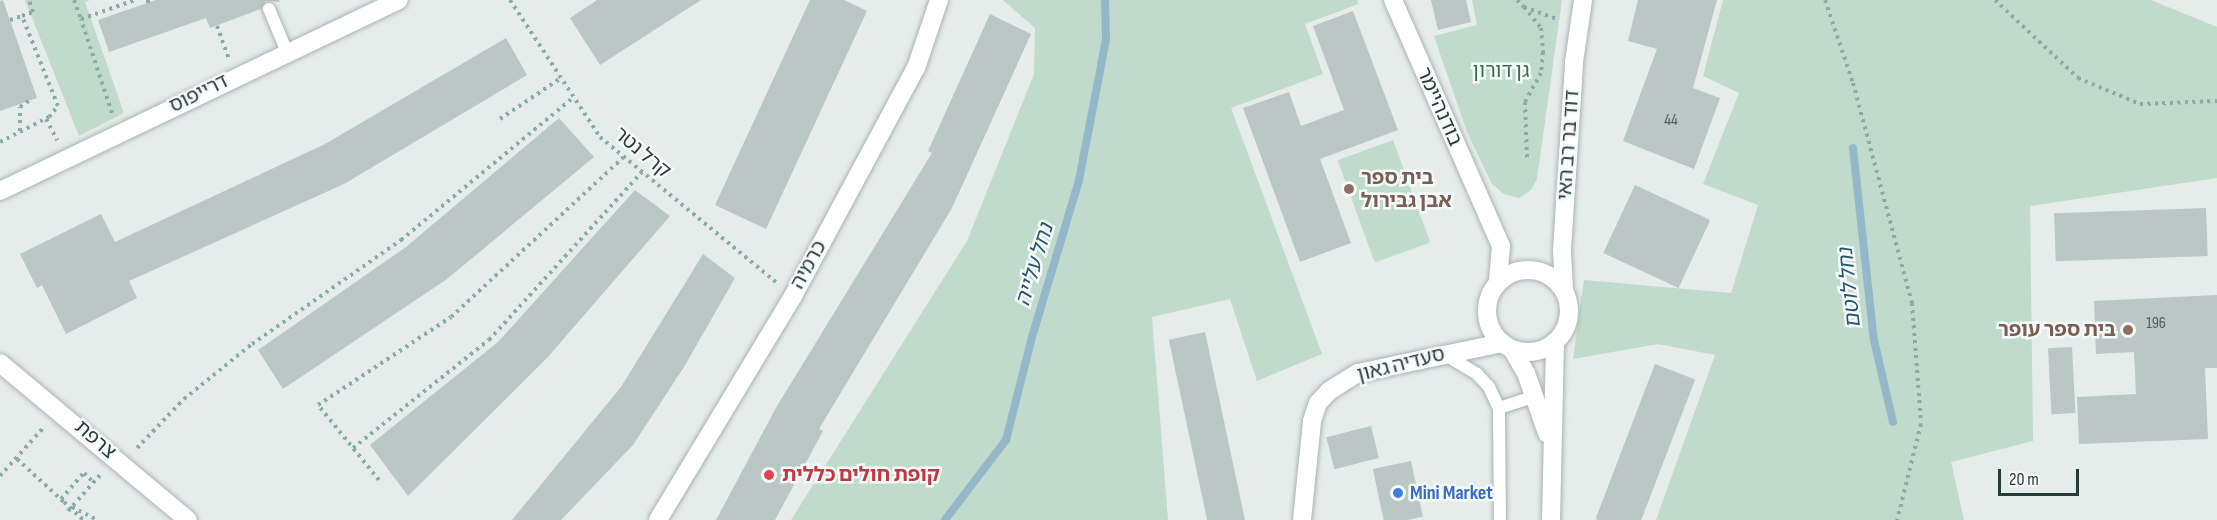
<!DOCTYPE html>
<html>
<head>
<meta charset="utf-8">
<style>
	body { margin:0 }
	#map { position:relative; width:2217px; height:520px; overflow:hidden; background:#e5ecea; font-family:"Sofia Sans Condensed","Noto Sans Hebrew",sans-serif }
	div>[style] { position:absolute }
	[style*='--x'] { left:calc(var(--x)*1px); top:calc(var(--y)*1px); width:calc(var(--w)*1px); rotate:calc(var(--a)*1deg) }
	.green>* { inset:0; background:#c0dbcc; transform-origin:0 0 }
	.stream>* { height:8px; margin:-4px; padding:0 4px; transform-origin:4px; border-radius:4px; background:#94b7ca }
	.building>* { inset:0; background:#bac7c4; transform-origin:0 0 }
	.path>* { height:4px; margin-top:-2px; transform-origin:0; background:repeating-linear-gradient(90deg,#89aca8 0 3px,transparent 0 7.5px) }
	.roads { filter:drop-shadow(0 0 2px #a8b4b2) drop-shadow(0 0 2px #a8b4b2) }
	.service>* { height:12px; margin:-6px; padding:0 6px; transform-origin:6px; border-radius:6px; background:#fff }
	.minor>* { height:18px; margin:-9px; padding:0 9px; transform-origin:9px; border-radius:9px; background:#fff }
	.minor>.ring { margin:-9px; padding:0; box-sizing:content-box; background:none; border:18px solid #fff; border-radius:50% }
	.tertiary>* { height:18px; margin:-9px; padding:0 9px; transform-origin:9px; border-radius:9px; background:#fff }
	.path-bridge>* { height:4px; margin-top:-2px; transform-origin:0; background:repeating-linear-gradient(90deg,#89aca8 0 3px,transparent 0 7.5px) }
	.dots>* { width:16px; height:16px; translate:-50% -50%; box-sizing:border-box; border:3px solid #f5f9f8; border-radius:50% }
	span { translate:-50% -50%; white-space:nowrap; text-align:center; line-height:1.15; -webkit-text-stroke:5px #f5f9f8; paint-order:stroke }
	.number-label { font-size:16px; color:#4b5f5c }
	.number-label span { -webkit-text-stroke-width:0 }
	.park-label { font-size:20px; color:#356e56 }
	.street-label { font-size:20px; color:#263c3a }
	.education-label { font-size:20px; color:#785e54; font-weight:700 }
	.left { translate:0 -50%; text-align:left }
	.right { translate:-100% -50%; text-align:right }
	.health-label { font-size:20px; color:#be3a42; font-weight:700 }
	.shop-label { font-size:20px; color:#366cbe; font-weight:700 }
	.water-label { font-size:21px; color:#275671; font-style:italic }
	.scale { position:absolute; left:1998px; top:469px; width:81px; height:27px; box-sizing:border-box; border:3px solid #263c3a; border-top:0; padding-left:8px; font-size:18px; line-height:21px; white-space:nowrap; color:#263c3a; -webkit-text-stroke:4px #f5f9f8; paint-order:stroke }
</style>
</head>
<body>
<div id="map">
	<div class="green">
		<i style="clip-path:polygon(25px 0,90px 0,85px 2px,124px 113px,79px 136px)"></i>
		<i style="clip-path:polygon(1003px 0,1357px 0,1358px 4px,1305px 24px,1323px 74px,1231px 108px,1322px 354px,1257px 381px,1230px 299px,1152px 317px,1168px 520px,791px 520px,967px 241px,1034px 74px,1035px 28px)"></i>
		<i style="clip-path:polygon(1472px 0,1562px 0,1537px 179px,1531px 190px,1519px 198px,1504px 194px,1492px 184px,1467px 132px,1434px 36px,1477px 25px)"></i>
		<i style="clip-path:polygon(1723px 0,2151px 0,2217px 27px,2217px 178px,2030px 206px,2033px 441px,1951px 462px,1964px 520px,1656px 520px,1715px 355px,1658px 344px,1573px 359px,1584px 280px,1731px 293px,1758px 205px,1703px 184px,1739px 93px,1703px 76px)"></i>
		<i style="left:1393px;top:140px;width:109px;height:59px;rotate:70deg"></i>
	</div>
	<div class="stream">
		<i style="--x:1853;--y:148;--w:193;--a:83.8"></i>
		<i style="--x:1874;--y:340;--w:84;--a:77"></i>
		<i style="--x:945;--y:520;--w:101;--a:-52.7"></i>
		<i style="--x:1006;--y:440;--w:106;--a:-75.8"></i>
		<i style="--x:1032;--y:337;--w:164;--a:-73.3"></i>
		<i style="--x:1079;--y:180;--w:143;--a:-79.1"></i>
		<i style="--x:1106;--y:40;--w:40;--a:-91.4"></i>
	</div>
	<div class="building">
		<i style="clip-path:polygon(3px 0,37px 98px,0 111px,0 1px)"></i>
		<i style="clip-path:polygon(156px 0,279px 0,280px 2px,266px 1px,261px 9px,210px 28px,206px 18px,109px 52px,98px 20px)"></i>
		<i style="clip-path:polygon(597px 0,701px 0,600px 65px,570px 18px)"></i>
		<i style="clip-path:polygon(810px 0,844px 0,867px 11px,766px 229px,715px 205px)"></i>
		<i style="clip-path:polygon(1431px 0,1466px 0,1471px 22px,1438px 30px)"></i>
		<i style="clip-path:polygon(1638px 0,1717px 0,1693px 88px,1720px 98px,1694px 169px,1623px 141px,1657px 49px,1628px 41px)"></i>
		<i style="clip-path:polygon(1353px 11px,1398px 130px,1320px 159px,1351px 243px,1300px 262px,1243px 108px,1289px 92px,1301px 126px,1344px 110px,1313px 26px)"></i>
		<i style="clip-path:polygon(990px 14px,1031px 34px,952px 208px,819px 429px,823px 431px,775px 520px,716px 520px,777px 406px,932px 153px,928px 151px)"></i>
		<i style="clip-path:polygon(506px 38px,527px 75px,344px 184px,129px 281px,137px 298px,66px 334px,42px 285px,37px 288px,20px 254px,101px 214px,115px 242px,325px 144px)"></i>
		<i style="clip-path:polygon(559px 118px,594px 157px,447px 279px,283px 389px,258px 350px,406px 247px)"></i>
		<i style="left:1635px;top:185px;width:83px;height:75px;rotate:25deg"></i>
		<i style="clip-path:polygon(635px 190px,670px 216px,547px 358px,408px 496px,370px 445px,498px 342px)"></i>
		<i style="left:2206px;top:208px;width:48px;height:152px;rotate:88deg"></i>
		<i style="clip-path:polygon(703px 254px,735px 278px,684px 367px,633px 445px,561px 520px,512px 520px,621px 387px)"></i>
		<i style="clip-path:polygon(2217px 295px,2217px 368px,2205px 368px,2208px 439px,2079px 444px,2077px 397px,2136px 394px,2134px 352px,2096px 354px,2094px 301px)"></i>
		<i style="left:1205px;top:332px;width:192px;height:37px;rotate:78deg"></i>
		<i style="left:2072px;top:347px;width:66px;height:24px;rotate:87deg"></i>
		<i style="left:1655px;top:364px;width:43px;height:166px;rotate:21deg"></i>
		<i style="left:1371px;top:426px;width:33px;height:46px;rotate:76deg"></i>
		<i style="left:1411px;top:461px;width:57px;height:39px;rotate:78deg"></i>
	</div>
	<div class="path">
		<i style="--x:74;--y:0;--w:20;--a:70"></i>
		<i style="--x:148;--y:0;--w:3;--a:90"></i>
		<i style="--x:510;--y:0;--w:164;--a:56.7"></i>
		<i style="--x:600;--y:137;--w:228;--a:39.5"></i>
		<i style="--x:1517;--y:0;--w:10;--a:45"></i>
		<i style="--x:1524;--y:7;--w:37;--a:20"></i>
		<i style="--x:1825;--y:0;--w:88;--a:71.4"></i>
		<i style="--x:1853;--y:83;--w:228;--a:75"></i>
		<i style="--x:1912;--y:303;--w:121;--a:85.7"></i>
		<i style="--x:1921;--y:424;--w:99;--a:104"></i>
		<i style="--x:1995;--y:0;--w:114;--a:43.2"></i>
		<i style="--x:2078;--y:78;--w:67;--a:22.8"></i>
		<i style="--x:2140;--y:104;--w:77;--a:-2.2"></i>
		<i style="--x:1524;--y:7;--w:27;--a:51"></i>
		<i style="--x:1541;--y:28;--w:24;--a:85"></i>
		<i style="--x:1543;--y:52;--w:21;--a:95"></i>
		<i style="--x:1541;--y:73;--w:33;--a:119"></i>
		<i style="--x:1525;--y:102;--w:58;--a:88"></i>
		<i style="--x:10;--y:20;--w:13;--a:-18"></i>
		<i style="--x:217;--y:26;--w:35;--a:70"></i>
		<i style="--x:112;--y:113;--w:99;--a:-108.3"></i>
		<i style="--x:81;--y:19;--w:57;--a:-19.4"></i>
		<i style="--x:46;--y:119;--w:24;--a:62"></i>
		<i style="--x:500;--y:119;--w:73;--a:-33.9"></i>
		<i style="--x:20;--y:131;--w:24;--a:-90"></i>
		<i style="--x:20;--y:107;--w:12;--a:-35"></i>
		<i style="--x:0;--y:142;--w:55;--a:-27"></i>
		<i style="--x:49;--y:117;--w:14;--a:-51"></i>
		<i style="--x:58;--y:106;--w:97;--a:-111.8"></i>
		<i style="--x:22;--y:16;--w:12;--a:-20"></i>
		<i style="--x:33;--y:12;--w:13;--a:-108"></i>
		<i style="--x:137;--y:448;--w:68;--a:-46.2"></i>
		<i style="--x:184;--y:399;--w:87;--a:-39"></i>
		<i style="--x:252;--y:344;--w:182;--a:-34.9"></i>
		<i style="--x:401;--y:240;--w:224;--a:-39.6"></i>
		<i style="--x:353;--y:448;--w:174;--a:-38.5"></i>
		<i style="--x:489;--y:340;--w:227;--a:-47.7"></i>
		<i style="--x:17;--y:459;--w:64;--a:42.5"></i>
		<i style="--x:0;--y:476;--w:64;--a:-48.1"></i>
		<i style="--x:379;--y:480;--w:97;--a:-129.1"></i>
		<i style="--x:318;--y:405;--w:159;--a:-33.5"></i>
		<i style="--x:451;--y:317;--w:236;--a:-42.8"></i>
		<i style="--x:61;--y:499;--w:35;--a:-49"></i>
		<i style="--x:84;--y:473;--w:14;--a:45"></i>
		<i style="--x:72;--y:507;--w:29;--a:27"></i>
		<i style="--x:68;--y:511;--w:50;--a:-48.3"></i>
	</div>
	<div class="roads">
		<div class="service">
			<i style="--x:269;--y:9;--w:47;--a:67.3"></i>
			<i style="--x:1444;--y:354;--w:39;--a:31"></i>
			<i style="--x:1477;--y:374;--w:18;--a:47"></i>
			<i style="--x:1489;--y:387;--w:23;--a:65"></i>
			<i style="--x:1499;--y:408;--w:112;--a:89.5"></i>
			<i style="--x:1499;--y:408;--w:39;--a:-18"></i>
		</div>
		<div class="minor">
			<i style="--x:1393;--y:0;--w:269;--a:66.3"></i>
			<i style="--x:1501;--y:246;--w:36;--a:95"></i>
			<i style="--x:0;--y:191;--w:442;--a:-25.6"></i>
			<i class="ring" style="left:1487px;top:270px;width:64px;height:64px"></i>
			<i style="--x:1564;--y:290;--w:40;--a:-92.9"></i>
			<i style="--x:1562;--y:250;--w:188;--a:-86.3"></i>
			<i style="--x:1574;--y:62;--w:63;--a:-81.7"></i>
			<i style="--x:1512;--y:349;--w:28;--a:60"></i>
			<i style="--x:1526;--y:373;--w:64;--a:70.7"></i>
			<i style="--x:658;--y:520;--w:262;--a:-58.9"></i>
			<i style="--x:793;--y:296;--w:259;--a:-61.7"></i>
			<i style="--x:916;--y:68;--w:72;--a:-71.3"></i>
			<i style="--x:1302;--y:520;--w:100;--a:-84.2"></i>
			<i style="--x:1312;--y:421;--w:19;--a:-72"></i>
			<i style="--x:1318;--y:403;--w:16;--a:-47"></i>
			<i style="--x:1329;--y:391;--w:34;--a:-32"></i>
			<i style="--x:1358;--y:373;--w:147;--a:-11.8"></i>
			<i style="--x:1551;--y:520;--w:177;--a:-88.7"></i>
		</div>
		<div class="tertiary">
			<i style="--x:0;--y:363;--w:245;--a:39.9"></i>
		</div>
	</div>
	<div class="path-bridge">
		<i style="--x:64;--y:502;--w:26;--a:43"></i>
	</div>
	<div class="dots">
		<i style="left:1349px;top:189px;background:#8d6e63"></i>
		<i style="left:2128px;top:330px;background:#8d6e63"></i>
		<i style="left:769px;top:475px;background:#e0444e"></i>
		<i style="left:1398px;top:493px;background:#3f7fe0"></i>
	</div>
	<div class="number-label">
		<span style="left:1671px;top:121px">44</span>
		<span style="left:2156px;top:324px">196</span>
	</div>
	<div class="park-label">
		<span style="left:1501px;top:71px">גן דורון</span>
	</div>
	<div class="street-label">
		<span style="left:199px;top:94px;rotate:-26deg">דרייפוס</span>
		<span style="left:1439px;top:107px;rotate:66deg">בודנהיימר</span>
		<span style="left:1569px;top:145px;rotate:-86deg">דוד בר רב האי</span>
		<span style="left:642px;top:153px;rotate:40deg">קרל נטר</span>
		<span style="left:809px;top:265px;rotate:-61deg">כרמיה</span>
		<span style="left:1401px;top:365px;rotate:-14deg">סעדיה גאון</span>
		<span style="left:95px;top:440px;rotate:41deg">צרפת</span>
	</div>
	<div class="education-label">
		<span class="left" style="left:1361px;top:190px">בית ספר<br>אבן גבירול</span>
		<span class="right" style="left:2116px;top:330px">בית ספר עופר</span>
	</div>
	<div class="health-label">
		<span class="left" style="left:782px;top:475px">קופת חולים כללית</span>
	</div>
	<div class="shop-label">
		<span class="left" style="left:1410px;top:493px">Mini Market</span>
	</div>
	<div class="water-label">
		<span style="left:1035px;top:265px;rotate:-73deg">נחל עלייה</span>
		<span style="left:1850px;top:288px;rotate:-96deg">נחל לוטם</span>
	</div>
	<div class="scale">20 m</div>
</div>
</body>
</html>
